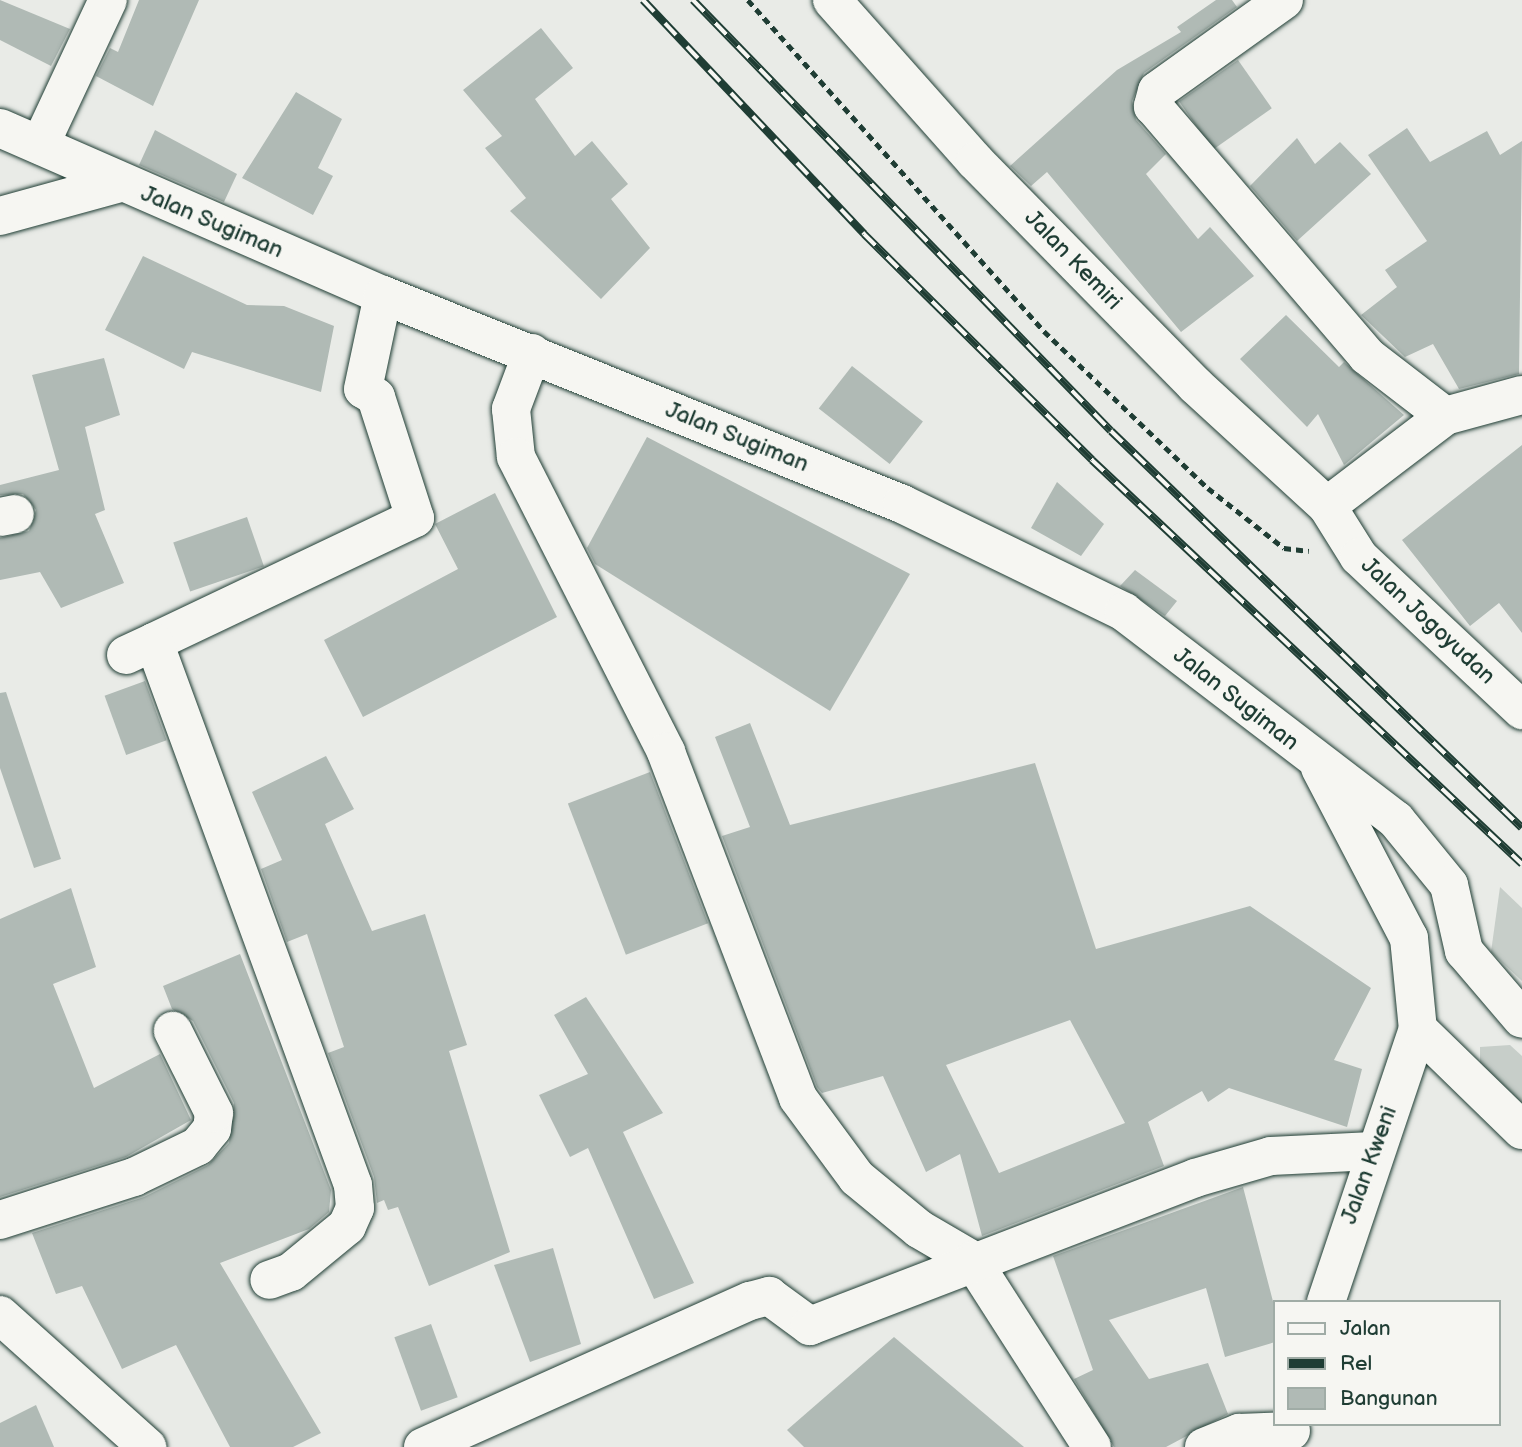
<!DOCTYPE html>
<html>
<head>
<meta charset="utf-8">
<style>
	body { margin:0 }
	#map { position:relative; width:1522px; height:1447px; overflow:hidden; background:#e9ebe7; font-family:"Balsamiq Sans",sans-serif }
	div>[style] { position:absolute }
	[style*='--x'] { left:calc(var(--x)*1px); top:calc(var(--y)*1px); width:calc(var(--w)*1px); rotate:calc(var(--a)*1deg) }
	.green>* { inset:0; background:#c7cec9 }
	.building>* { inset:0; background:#b0bab5; transform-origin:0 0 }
	.path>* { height:4.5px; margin-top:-2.25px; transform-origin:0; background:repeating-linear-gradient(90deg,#1f3d34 0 7px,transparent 0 12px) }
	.roads { filter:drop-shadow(0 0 2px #1f3d34) drop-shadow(0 0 2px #1f3d34) }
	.minor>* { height:38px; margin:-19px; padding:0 19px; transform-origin:19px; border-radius:19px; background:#f6f6f2 }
	.major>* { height:38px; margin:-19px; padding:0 19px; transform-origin:19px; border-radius:19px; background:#f6f6f2 }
	.rail>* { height:8px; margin-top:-4px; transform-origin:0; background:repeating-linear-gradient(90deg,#f6f6f2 0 16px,#1f3d34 0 32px); box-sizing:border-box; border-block:2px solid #1f3d34 }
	span { translate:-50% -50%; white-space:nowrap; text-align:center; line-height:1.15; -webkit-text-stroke:7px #f6f6f2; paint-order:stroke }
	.street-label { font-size:23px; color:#1f3d34 }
	.legend { position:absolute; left:1273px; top:1300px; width:228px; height:126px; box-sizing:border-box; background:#f6f6f2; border:2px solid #a0aca6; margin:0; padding:9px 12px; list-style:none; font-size:21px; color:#1f3d34 }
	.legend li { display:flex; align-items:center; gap:14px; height:35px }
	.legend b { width:35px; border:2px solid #a0aca6 }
</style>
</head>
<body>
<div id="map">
	<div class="green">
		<i style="clip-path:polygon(1500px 887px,1522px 908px,1522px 981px,1491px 952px)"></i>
		<i style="clip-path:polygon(1510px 1045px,1522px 1056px,1522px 1114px,1480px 1075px,1480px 1047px)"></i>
	</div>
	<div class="building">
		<i style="clip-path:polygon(0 0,70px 29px,51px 66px,0 40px)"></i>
		<i style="clip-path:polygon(139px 0,199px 0,153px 106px,96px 76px,110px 48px,118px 52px)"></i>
		<i style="clip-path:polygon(1216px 0,1232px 0,1237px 7px,1144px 73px,1132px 101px,1136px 120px,1166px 154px,1146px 174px,1198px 239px,1210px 227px,1254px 276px,1181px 332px,1047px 172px,1031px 186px,1010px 166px,1117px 70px,1181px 32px,1177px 27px)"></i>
		<i style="clip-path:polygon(541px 28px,573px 68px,535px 99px,575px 156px,592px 141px,628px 184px,611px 199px,650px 248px,601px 299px,510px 211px,526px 198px,485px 148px,502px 136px,463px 90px)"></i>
		<i style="left:1238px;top:60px;width:59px;height:72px;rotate:55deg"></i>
		<i style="clip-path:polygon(296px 92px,342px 119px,318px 168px,333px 176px,313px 215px,242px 178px)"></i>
		<i style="clip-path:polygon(1407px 128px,1430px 162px,1487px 131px,1500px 155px,1522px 141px,1519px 374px,1459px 389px,1433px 344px,1405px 357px,1361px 315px,1397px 287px,1385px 270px,1427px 241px,1368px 155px)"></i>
		<i style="clip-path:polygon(155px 130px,237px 174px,224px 202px,139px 165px)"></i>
		<i style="clip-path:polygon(1297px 138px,1315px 164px,1340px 142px,1371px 174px,1297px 241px,1250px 186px)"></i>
		<i style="clip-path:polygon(143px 256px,247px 305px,284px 306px,334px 326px,321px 392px,192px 352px,184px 369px,105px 330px)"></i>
		<i style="clip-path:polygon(1286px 315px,1339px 367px,1344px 362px,1404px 415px,1344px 465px,1318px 414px,1307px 427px,1240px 359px)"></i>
		<i style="clip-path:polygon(104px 358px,120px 415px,85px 427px,105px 510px,95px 514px,124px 583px,61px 608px,40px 572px,0 580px,0 538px,29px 531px,36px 510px,23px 494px,0 495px,0 485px,59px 470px,32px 375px)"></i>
		<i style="left:852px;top:366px;width:90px;height:54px;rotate:38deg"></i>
		<i style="clip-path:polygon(647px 437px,910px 574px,830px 711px,595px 564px,587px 548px)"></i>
		<i style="clip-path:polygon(1522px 445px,1522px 633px,1499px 603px,1470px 626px,1402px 540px)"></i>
		<i style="clip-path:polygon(1057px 482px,1104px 524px,1081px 556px,1031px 528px)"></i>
		<i style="clip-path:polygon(495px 493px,557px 617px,363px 717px,324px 640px,458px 569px,435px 524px)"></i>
		<i style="left:247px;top:517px;width:52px;height:78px;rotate:71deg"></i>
		<i style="clip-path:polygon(1135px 570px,1177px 601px,1165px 616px,1120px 586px)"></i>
		<i style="left:145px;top:681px;width:63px;height:43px;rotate:70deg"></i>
		<i style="clip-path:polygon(6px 692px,61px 859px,34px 868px,0 768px,0 693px)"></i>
		<i style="clip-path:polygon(evenodd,750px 723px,790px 825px,1035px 763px,1096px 949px,1250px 906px,1371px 988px,1334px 1060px,1362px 1069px,1347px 1127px,1229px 1088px,1208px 1102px,1202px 1091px,1148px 1122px,1164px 1166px,982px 1236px,960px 1154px,926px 1172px,883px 1076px,822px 1093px,817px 1087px,722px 836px,750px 827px,715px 737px,750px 723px,1070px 1020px,1125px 1123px,999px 1173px,946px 1065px,1070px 1020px)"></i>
		<i style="clip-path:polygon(326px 756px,354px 809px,325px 824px,372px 931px,425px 914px,467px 1045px,449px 1051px,510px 1252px,429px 1286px,398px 1207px,388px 1210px,384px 1200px,377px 1203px,374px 1177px,328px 1053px,344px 1047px,307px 934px,287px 942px,261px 869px,282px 860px,252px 792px)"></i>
		<i style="left:650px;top:772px;width:162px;height:88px;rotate:69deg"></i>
		<i style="clip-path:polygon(71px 888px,96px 967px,53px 984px,94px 1088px,160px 1054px,191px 1120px,126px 1157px,0 1197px,0 919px)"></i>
		<i style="clip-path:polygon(240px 954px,331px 1190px,329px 1212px,309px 1229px,220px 1263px,321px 1433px,293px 1447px,230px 1447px,176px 1345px,122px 1369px,82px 1286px,56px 1294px,32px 1233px,144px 1197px,208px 1165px,229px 1143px,234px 1103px,193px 1021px,172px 1009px,163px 986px)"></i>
		<i style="clip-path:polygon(586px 997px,663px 1113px,623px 1132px,694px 1283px,654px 1299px,588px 1148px,570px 1157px,539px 1095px,588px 1074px,554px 1015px)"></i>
		<i style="clip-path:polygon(1243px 1187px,1275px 1309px,1275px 1342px,1225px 1357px,1206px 1288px,1109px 1320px,1149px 1379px,1208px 1363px,1228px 1414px,1166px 1447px,1114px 1447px,1074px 1379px,1093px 1370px,1053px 1256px)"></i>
		<i style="clip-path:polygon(553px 1248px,581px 1344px,530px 1362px,494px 1265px)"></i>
		<i style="left:431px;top:1324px;width:78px;height:39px;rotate:70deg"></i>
		<i style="clip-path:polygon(894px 1337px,1024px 1447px,804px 1447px,787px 1430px)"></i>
		<i style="clip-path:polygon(36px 1405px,54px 1447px,0 1447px,0 1423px)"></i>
	</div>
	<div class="path">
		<i style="--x:748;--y:0;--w:444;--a:48.2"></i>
		<i style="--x:1044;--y:331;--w:227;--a:43.8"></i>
		<i style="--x:1208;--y:488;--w:97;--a:38.3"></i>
		<i style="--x:1284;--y:548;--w:25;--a:7"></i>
	</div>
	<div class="roads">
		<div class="minor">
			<i style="--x:1284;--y:0;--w:156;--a:144.4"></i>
			<i style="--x:1157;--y:91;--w:16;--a:105"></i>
			<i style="--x:1153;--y:106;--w:329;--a:49.4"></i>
			<i style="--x:1367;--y:356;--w:98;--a:37.6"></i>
			<i style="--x:40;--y:145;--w:160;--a:-64.9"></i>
			<i style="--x:532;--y:353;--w:60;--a:110.6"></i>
			<i style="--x:511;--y:409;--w:48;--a:84.1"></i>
			<i style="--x:516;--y:457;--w:331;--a:63"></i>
			<i style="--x:666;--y:752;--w:370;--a:69.1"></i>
			<i style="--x:798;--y:1098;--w:99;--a:53.6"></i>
			<i style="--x:857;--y:1178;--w:80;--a:39.4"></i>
			<i style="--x:919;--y:1229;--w:61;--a:30.3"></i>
			<i style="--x:972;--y:1260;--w:222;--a:57.3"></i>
			<i style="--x:1327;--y:506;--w:148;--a:-37.3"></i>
			<i style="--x:1445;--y:416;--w:80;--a:-15.3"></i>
			<i style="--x:0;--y:517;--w:15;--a:-11"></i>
			<i style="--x:154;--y:642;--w:289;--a:-25.4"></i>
			<i style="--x:415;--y:518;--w:127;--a:-107.9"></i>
			<i style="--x:376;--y:397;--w:15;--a:-148"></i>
			<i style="--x:363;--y:389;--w:96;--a:-78"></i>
			<i style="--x:126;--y:655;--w:31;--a:-25"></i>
			<i style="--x:154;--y:642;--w:578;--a:69.87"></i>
			<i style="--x:353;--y:1185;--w:23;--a:85"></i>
			<i style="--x:355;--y:1208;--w:20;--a:114"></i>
			<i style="--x:347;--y:1226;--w:72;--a:140.6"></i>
			<i style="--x:291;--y:1272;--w:23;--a:160"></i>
			<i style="--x:0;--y:1220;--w:141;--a:-17.8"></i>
			<i style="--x:134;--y:1177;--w:71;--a:-25.8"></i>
			<i style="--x:198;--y:1146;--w:22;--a:-51"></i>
			<i style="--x:212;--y:1129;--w:16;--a:-83"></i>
			<i style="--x:214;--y:1113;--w:92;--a:-116.6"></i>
			<i style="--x:1326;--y:1302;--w:288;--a:-71.4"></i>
			<i style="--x:0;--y:1315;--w:198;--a:41.9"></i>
			<i style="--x:423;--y:1447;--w:358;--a:-24.1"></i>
			<i style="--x:750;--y:1301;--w:20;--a:-15"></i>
			<i style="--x:769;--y:1296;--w:51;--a:36.2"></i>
			<i style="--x:810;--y:1326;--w:412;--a:-21"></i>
			<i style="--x:1195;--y:1178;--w:79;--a:-16.1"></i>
			<i style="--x:1271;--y:1156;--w:102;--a:-2.8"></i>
			<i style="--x:1204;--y:1447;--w:38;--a:-22"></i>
			<i style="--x:1239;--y:1433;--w:52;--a:-2.2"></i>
		</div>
		<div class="major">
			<i style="--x:832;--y:0;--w:215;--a:48.4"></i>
			<i style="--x:975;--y:161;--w:314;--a:45.5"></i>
			<i style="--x:1195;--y:385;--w:179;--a:42.5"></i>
			<i style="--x:1327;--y:506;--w:60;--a:57.9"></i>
			<i style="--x:1359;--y:557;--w:224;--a:43.2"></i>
			<i style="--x:0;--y:128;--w:418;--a:23.6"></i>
			<i style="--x:383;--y:295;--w:560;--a:21.93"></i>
			<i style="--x:902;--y:504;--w:247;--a:25.9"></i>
			<i style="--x:1124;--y:612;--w:342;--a:37.4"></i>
			<i style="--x:1396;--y:820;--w:84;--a:50.8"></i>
			<i style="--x:1449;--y:885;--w:68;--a:77.2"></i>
			<i style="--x:1464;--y:951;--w:89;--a:49.5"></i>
			<i style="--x:0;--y:216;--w:124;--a:-15.4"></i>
			<i style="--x:1320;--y:768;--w:192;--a:62.4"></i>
			<i style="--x:1409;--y:938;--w:91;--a:84.4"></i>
			<i style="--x:1418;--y:1029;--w:145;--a:44.2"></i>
		</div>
	</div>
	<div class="rail">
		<i style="--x:643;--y:0;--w:322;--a:46.6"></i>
		<i style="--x:864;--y:234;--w:321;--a:44.7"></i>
		<i style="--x:1092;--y:460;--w:590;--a:43.21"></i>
		<i style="--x:693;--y:0;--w:600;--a:45.88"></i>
		<i style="--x:1111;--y:431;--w:571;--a:44.01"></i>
	</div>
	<div class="street-label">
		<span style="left:212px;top:222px;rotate:23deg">Jalan Sugiman</span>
		<span style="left:1073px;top:260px;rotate:46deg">Jalan Kemiri</span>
		<span style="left:737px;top:437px;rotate:22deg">Jalan Sugiman</span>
		<span style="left:1428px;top:621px;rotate:43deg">Jalan Jogoyudan</span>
		<span style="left:1236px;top:699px;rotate:38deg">Jalan Sugiman</span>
		<span style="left:1369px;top:1165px;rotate:-70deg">Jalan Kweni</span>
	</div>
	<ul class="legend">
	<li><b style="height:9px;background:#f6f6f2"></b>Jalan</li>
	<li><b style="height:9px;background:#1f3d34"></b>Rel</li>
	<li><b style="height:19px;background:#b0bab5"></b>Bangunan</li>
	</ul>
</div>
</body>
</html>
